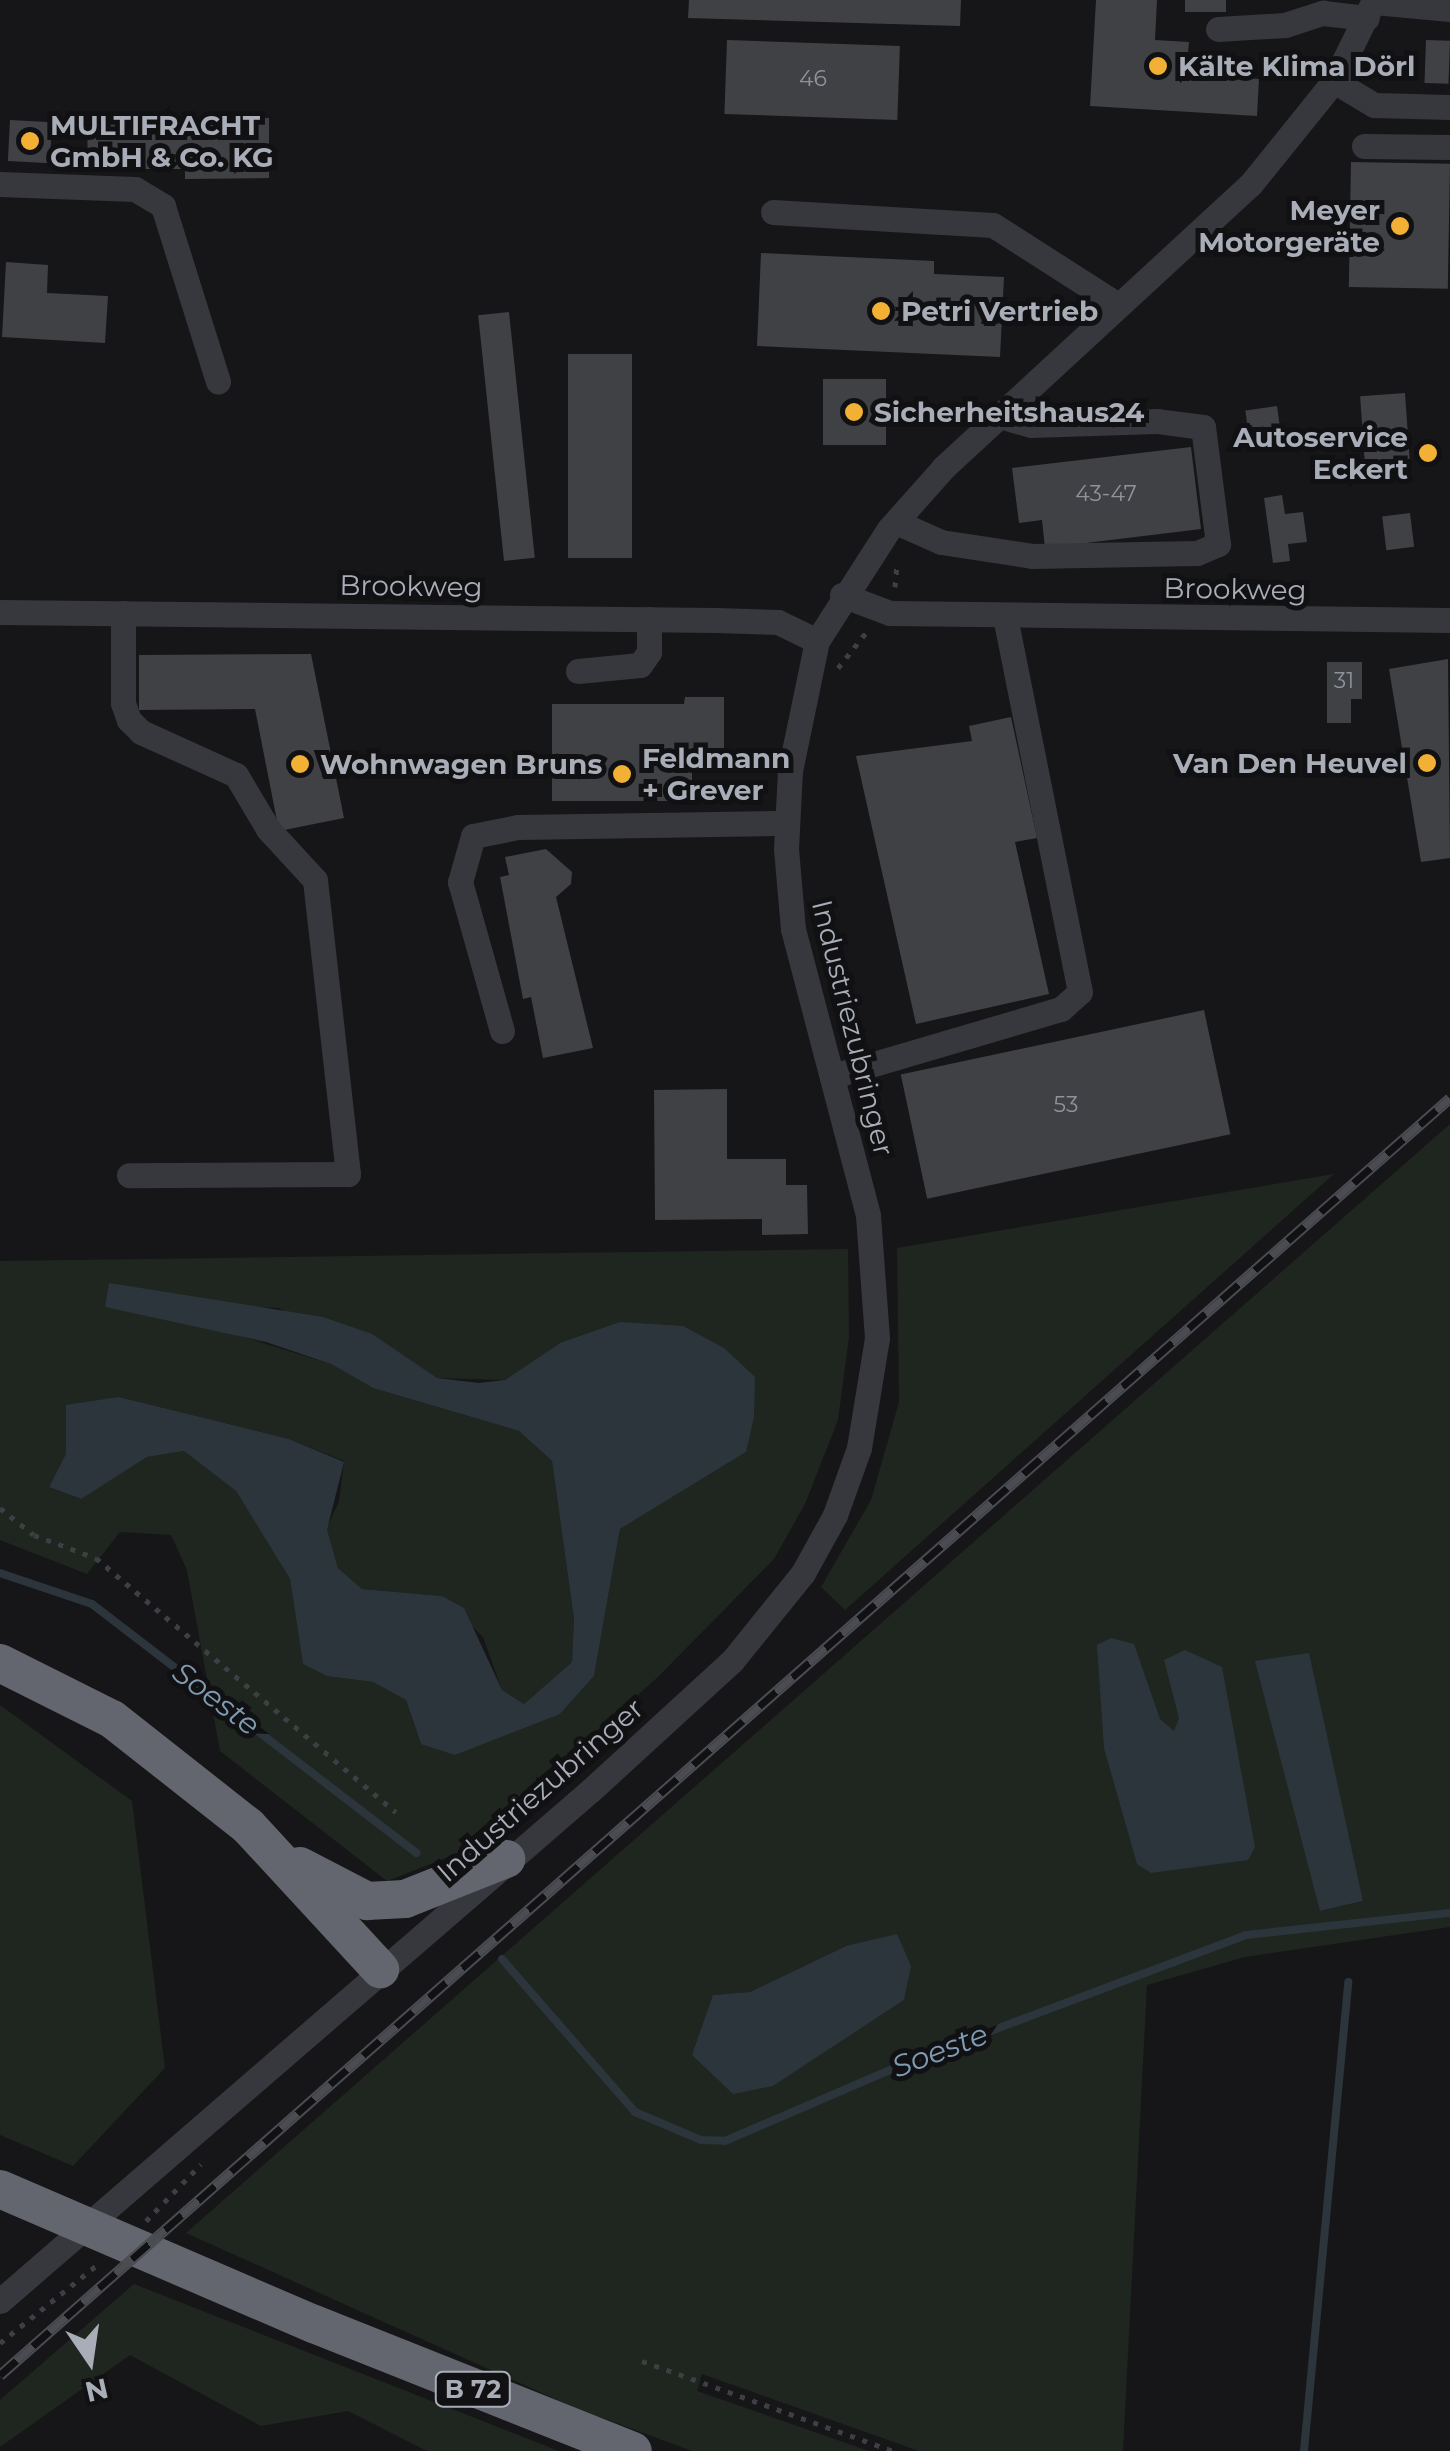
<!DOCTYPE html>
<html>
<head>
<meta charset="utf-8">
<style>
	body { margin:0 }
	#map { position:relative; width:1450px; height:2451px; overflow:hidden; background:#161618; font-family:Montserrat,sans-serif }
	div>[style] { position:absolute }
	[style*='--x'] { left:calc(var(--x)*1px); top:calc(var(--y)*1px); width:calc(var(--w)*1px); rotate:calc(var(--a)*1deg) }
	.green>* { inset:0; background:#1e261f }
	.water>* { inset:0; background:#2c353c }
	.stream>* { height:8px; margin:-4px; padding:0 4px; transform-origin:4px; border-radius:4px; background:#2c353c }
	.building>* { inset:0; background:#404145; transform-origin:0 0 }
	.path>* { height:5px; margin-top:-2.5px; transform-origin:0; background:repeating-linear-gradient(90deg,#3d3f44 0 5px,transparent 0 13px) }
	.minor>* { height:25px; margin:-12.5px; padding:0 12.5px; transform-origin:12.5px; border-radius:12.5px; background:#37383d }
	.highway>* { height:38px; margin:-19px; padding:0 19px; transform-origin:19px; border-radius:19px; background:#63666e }
	.rail>* { height:11px; margin-top:-5.5px; transform-origin:0; background:repeating-linear-gradient(90deg,#111113 0 22px,#4a4c52 0 44px); box-sizing:border-box; border-block:2px solid #4a4c52 }
	.dots>* { width:28px; height:28px; translate:-50% -50%; box-sizing:border-box; border:5px solid #111113; border-radius:50% }
	span { translate:-50% -50%; white-space:nowrap; text-align:center; line-height:1.15; -webkit-text-stroke:10px #111113; paint-order:stroke }
	.number-label { font-size:22px; color:#8e929b }
	.number-label span { -webkit-text-stroke-width:0 }
	.shield-label span { padding:2px 8px; background:#111113; border:2px solid; border-radius:8px; -webkit-text-stroke-width:0 }
	.shield-label { font-size:25px; color:#a8adb8; font-weight:700 }
	.poi-label { font-size:28px; color:#a8adb8; font-weight:700 }
	.left { translate:0 -50%; text-align:left }
	.right { translate:-100% -50%; text-align:right }
	.street-label { font-size:28px; color:#a8adb8 }
	.water-label { font-size:30px; color:#7f9bb3; font-style:italic }
	.north { position:absolute; left:40px; top:2311px; width:100px; height:100px; -webkit-text-stroke:8px #111113; paint-order:stroke; rotate:167deg; font-size:28px; font-weight:700; line-height:40px; text-align:center; color:#a8adb8 }
	.north::after { content:''; display:block; margin:auto; width:35px; height:45px; background:#a8adb8; clip-path:polygon(50% 0,100% 100%,50% 72%,0 100%) }
</style>
</head>
<body>
<div id="map">
	<div class="green">
		<i style="clip-path:polygon(evenodd,1450px 1124px,1450px 1927px,1245px 1957px,1147px 1985px,1123px 2451px,919px 2451px,702px 2374px,697px 2391px,869px 2451px,692px 2451px,573px 2407px,186px 2233px,1450px 1124px,1308px 1653px,1363px 1901px,1321px 1911px,1308px 1653px,1450px 1124px,846px 1946px,904px 2000px,773px 2086px,733px 2093px,713px 1995px,750px 1992px,846px 1946px)"></i>
		<i style="clip-path:polygon(1334px 1174px,845px 1610px,821px 1587px,871px 1500px,899px 1402px,897px 1248px)"></i>
		<i style="clip-path:polygon(evenodd,848px 1249px,849px 1337px,838px 1420px,805px 1504px,774px 1559px,658px 1677px,459px 1853px,387px 1881px,220px 1751px,187px 1570px,171px 1535px,120px 1532px,87px 1574px,0 1540px,0 1261px,848px 1249px,109px 1283px,225px 1306px,278px 1308px,437px 1378px,505px 1380px,560px 1343px,746px 1452px,620px 1529px,594px 1676px,560px 1714px,421px 1744px,406px 1700px,373px 1682px,327px 1676px,303px 1664px,290px 1579px,236px 1491px,184px 1451px,147px 1457px,80px 1499px,49px 1487px,66px 1455px,119px 1397px,289px 1439px,344px 1461px,339px 1501px,326px 1530px,338px 1568px,362px 1589px,442px 1596px,483px 1637px,502px 1690px,524px 1704px,572px 1662px,574px 1619px,552px 1461px,519px 1431px,373px 1388px,331px 1364px,195px 1322px,109px 1283px)"></i>
		<i style="clip-path:polygon(0 1705px,132px 1801px,165px 2068px,73px 2166px,0 2135px)"></i>
		<i style="clip-path:polygon(134px 2284px,554px 2449px,559px 2451px,427px 2451px,348px 2411px,261px 2426px,130px 2355px,0 2447px,0 2400px)"></i>
	</div>
	<div class="water">
		<i style="clip-path:polygon(109px 1283px,323px 1317px,372px 1334px,437px 1378px,479px 1383px,505px 1380px,560px 1343px,620px 1322px,683px 1326px,724px 1348px,755px 1377px,754px 1417px,746px 1452px,620px 1529px,594px 1676px,560px 1714px,455px 1755px,421px 1744px,406px 1700px,373px 1682px,327px 1676px,303px 1664px,290px 1579px,236px 1491px,184px 1451px,147px 1457px,81px 1499px,49px 1487px,66px 1454px,66px 1405px,119px 1397px,289px 1439px,344px 1462px,327px 1530px,338px 1568px,362px 1589px,442px 1596px,464px 1608px,502px 1690px,524px 1704px,572px 1662px,574px 1619px,552px 1461px,519px 1431px,373px 1388px,331px 1364px,266px 1342px,105px 1307px)"></i>
		<i style="clip-path:polygon(1111px 1638px,1134px 1644px,1160px 1719px,1174px 1731px,1179px 1718px,1164px 1660px,1185px 1650px,1222px 1667px,1255px 1847px,1248px 1860px,1151px 1873px,1137px 1864px,1104px 1748px,1097px 1645px)"></i>
		<i style="clip-path:polygon(1309px 1653px,1363px 1901px,1320px 1911px,1255px 1661px)"></i>
		<i style="clip-path:polygon(897px 1934px,911px 1966px,904px 2000px,773px 2086px,733px 2094px,692px 2055px,713px 1995px,750px 1992px,846px 1946px)"></i>
	</div>
	<div class="stream">
		<i style="--x:0;--y:1573;--w:97;--a:18.6"></i>
		<i style="--x:92;--y:1604;--w:409;--a:37.5"></i>
		<i style="--x:502;--y:1959;--w:203;--a:49"></i>
		<i style="--x:635;--y:2112;--w:72;--a:23"></i>
		<i style="--x:701;--y:2140;--w:24;--a:2"></i>
		<i style="--x:725;--y:2141;--w:202;--a:-23.3"></i>
		<i style="--x:911;--y:2061;--w:358;--a:-20.6"></i>
		<i style="--x:1246;--y:1935;--w:205;--a:-6.2"></i>
		<i style="--x:1304;--y:2451;--w:471;--a:-84.6"></i>
	</div>
	<div class="building">
		<i style="clip-path:polygon(689px 0,961px 0,960px 26px,688px 18px)"></i>
		<i style="clip-path:polygon(1096px 0,1157px 0,1155px 40px,1189px 42px,1188px 53px,1225px 55px,1224px 76px,1259px 79px,1257px 116px,1090px 106px)"></i>
		<i style="left:1185px;top:0;width:41px;height:12px"></i>
		<i style="left:727px;top:40px;width:173px;height:74px;rotate:2deg"></i>
		<i style="left:1426px;top:40px;width:24px;height:43px;rotate:2deg"></i>
		<i style="clip-path:polygon(269px 118px,269px 178px,185px 179px,185px 169px,88px 169px,87px 120px)"></i>
		<i style="left:10px;top:120px;width:42px;height:41px;rotate:3deg"></i>
		<i style="left:1351px;top:162px;width:99px;height:125px;rotate:1deg"></i>
		<i style="clip-path:polygon(761px 253px,934px 261px,934px 274px,1004px 277px,1000px 357px,757px 346px)"></i>
		<i style="clip-path:polygon(6px 262px,48px 265px,47px 293px,108px 296px,105px 343px,2px 337px)"></i>
		<i style="left:509px;top:312px;width:247px;height:31px;rotate:84deg"></i>
		<i style="left:568px;top:354px;width:64px;height:204px"></i>
		<i style="left:823px;top:379px;width:63px;height:66px"></i>
		<i style="left:1405px;top:393px;width:78px;height:45px;rotate:86deg"></i>
		<i style="left:1277px;top:406px;width:28px;height:32px;rotate:82deg"></i>
		<i style="clip-path:polygon(1191px 447px,1201px 529px,1045px 548px,1042px 520px,1019px 523px,1012px 468px)"></i>
		<i style="clip-path:polygon(1282px 495px,1285px 514px,1303px 512px,1307px 542px,1288px 544px,1290px 561px,1273px 563px,1264px 498px)"></i>
		<i style="left:1410px;top:513px;width:34px;height:28px;rotate:83deg"></i>
		<i style="clip-path:polygon(311px 654px,344px 818px,279px 831px,255px 709px,139px 710px,139px 655px)"></i>
		<i style="clip-path:polygon(1448px 659px,1450px 858px,1421px 862px,1389px 669px)"></i>
		<i style="clip-path:polygon(1327px 662px,1362px 662px,1362px 699px,1351px 699px,1351px 723px,1327px 723px)"></i>
		<i style="clip-path:polygon(685px 697px,724px 697px,724px 748px,692px 748px,692px 801px,552px 801px,552px 704px,684px 704px)"></i>
		<i style="clip-path:polygon(1011px 717px,1037px 838px,1015px 842px,1049px 994px,916px 1024px,856px 756px,972px 741px,969px 726px)"></i>
		<i style="clip-path:polygon(546px 849px,572px 872px,571px 884px,556px 897px,593px 1048px,543px 1058px,531px 997px,523px 999px,500px 877px,509px 875px,505px 857px)"></i>
		<i style="left:1204px;top:1010px;width:127px;height:310px;rotate:78deg"></i>
		<i style="clip-path:polygon(727px 1089px,727px 1159px,786px 1159px,786px 1185px,807px 1185px,808px 1234px,762px 1235px,762px 1219px,655px 1220px,654px 1090px)"></i>
	</div>
	<div class="path">
		<i style="--x:895;--y:587;--w:23;--a:-85"></i>
		<i style="--x:838;--y:668;--w:48;--a:-51.7"></i>
		<i style="--x:0;--y:1508;--w:43;--a:38.5"></i>
		<i style="--x:34;--y:1535;--w:66;--a:20.4"></i>
		<i style="--x:96;--y:1558;--w:393;--a:40.3"></i>
		<i style="--x:146;--y:2221;--w:79;--a:-46"></i>
		<i style="--x:0;--y:2343;--w:124;--a:-38.8"></i>
		<i style="--x:642;--y:2361;--w:267;--a:19.7"></i>
	</div>
	<div class="minor">
		<i style="--x:1374;--y:2;--w:76;--a:5.3"></i>
		<i style="--x:1218;--y:29;--w:67;--a:-3.4"></i>
		<i style="--x:1285;--y:25;--w:40;--a:-18"></i>
		<i style="--x:1323;--y:13;--w:44;--a:6.5"></i>
		<i style="--x:1334;--y:81;--w:47;--a:31"></i>
		<i style="--x:1374;--y:105;--w:76;--a:1.5"></i>
		<i style="--x:1364;--y:146;--w:86;--a:0.7"></i>
		<i style="--x:0;--y:184;--w:135;--a:2.1"></i>
		<i style="--x:135;--y:189;--w:33;--a:31"></i>
		<i style="--x:163;--y:206;--w:184;--a:72.6"></i>
		<i style="--x:773;--y:212;--w:220;--a:3.4"></i>
		<i style="--x:993;--y:225;--w:148;--a:32.6"></i>
		<i style="--x:896;--y:522;--w:49;--a:24"></i>
		<i style="--x:941;--y:542;--w:92;--a:8.7"></i>
		<i style="--x:1032;--y:556;--w:165;--a:-1"></i>
		<i style="--x:1197;--y:553;--w:23;--a:-23"></i>
		<i style="--x:1218;--y:544;--w:118;--a:-97.3"></i>
		<i style="--x:1203;--y:427;--w:46;--a:-172.6"></i>
		<i style="--x:1157;--y:421;--w:126;--a:178.2"></i>
		<i style="--x:1031;--y:425;--w:37;--a:-164"></i>
		<i style="--x:842;--y:595;--w:51;--a:20.6"></i>
		<i style="--x:890;--y:613;--w:560;--a:0.72"></i>
		<i style="--x:0;--y:612;--w:716;--a:0.64"></i>
		<i style="--x:716;--y:620;--w:62;--a:1.8"></i>
		<i style="--x:778;--y:622;--w:43;--a:26"></i>
		<i style="--x:123;--y:613;--w:90;--a:90"></i>
		<i style="--x:123;--y:703;--w:18;--a:71"></i>
		<i style="--x:129;--y:720;--w:17;--a:45"></i>
		<i style="--x:141;--y:732;--w:104;--a:24.4"></i>
		<i style="--x:236;--y:775;--w:63;--a:59.3"></i>
		<i style="--x:268;--y:829;--w:69;--a:47.3"></i>
		<i style="--x:315;--y:880;--w:296;--a:83.6"></i>
		<i style="--x:348;--y:1174;--w:219;--a:179.7"></i>
		<i style="--x:578;--y:671;--w:62;--a:-5.5"></i>
		<i style="--x:640;--y:665;--w:16;--a:-55"></i>
		<i style="--x:649;--y:652;--w:33;--a:-90"></i>
		<i style="--x:502;--y:1031;--w:155;--a:-105.7"></i>
		<i style="--x:460;--y:882;--w:48;--a:-74.2"></i>
		<i style="--x:473;--y:836;--w:46;--a:-11.3"></i>
		<i style="--x:518;--y:827;--w:269;--a:-0.9"></i>
		<i style="--x:833;--y:1076;--w:238;--a:-16.4"></i>
		<i style="--x:1061;--y:1009;--w:25;--a:-42"></i>
		<i style="--x:1080;--y:992;--w:382;--a:-101.3"></i>
		<i style="--x:0;--y:2301;--w:781;--a:-40.85"></i>
		<i style="--x:591;--y:1790;--w:191;--a:-42.5"></i>
		<i style="--x:732;--y:1661;--w:113;--a:-51.1"></i>
		<i style="--x:803;--y:1573;--w:66;--a:-61.1"></i>
		<i style="--x:835;--y:1515;--w:71;--a:-70.3"></i>
		<i style="--x:859;--y:1448;--w:111;--a:-80.7"></i>
		<i style="--x:877;--y:1338;--w:123;--a:-94.2"></i>
		<i style="--x:868;--y:1215;--w:296;--a:-104.7"></i>
		<i style="--x:793;--y:929;--w:80;--a:-95"></i>
		<i style="--x:786;--y:849;--w:78;--a:-87.1"></i>
		<i style="--x:790;--y:771;--w:133;--a:-78.3"></i>
		<i style="--x:817;--y:641;--w:133;--a:-57.3"></i>
		<i style="--x:889;--y:529;--w:83;--a:-48.4"></i>
		<i style="--x:944;--y:467;--w:416;--a:-42.7"></i>
		<i style="--x:1250;--y:185;--w:134;--a:-51.1"></i>
		<i style="--x:1334;--y:81;--w:90;--a:-63.7"></i>
	</div>
	<div class="highway">
		<i style="--x:0;--y:1663;--w:125;--a:26.6"></i>
		<i style="--x:112;--y:1719;--w:173;--a:38.2"></i>
		<i style="--x:248;--y:1826;--w:195;--a:47.3"></i>
		<i style="--x:300;--y:1866;--w:76;--a:27.6"></i>
		<i style="--x:367;--y:1901;--w:38;--a:-3"></i>
		<i style="--x:405;--y:1899;--w:109;--a:-21.6"></i>
		<i style="--x:0;--y:2189;--w:342;--a:23.3"></i>
		<i style="--x:314;--y:2324;--w:343;--a:21.7"></i>
	</div>
	<div class="rail">
		<i style="--x:0;--y:2375;--w:1932;--a:-41.37"></i>
	</div>
	<div class="dots">
		<i style="left:1158px;top:66px;background:#f2b134"></i>
		<i style="left:30px;top:141px;background:#f2b134"></i>
		<i style="left:1400px;top:226px;background:#f2b134"></i>
		<i style="left:881px;top:311px;background:#f2b134"></i>
		<i style="left:854px;top:412px;background:#f2b134"></i>
		<i style="left:1428px;top:453px;background:#f2b134"></i>
		<i style="left:1427px;top:763px;background:#f2b134"></i>
		<i style="left:300px;top:764px;background:#f2b134"></i>
		<i style="left:622px;top:774px;background:#f2b134"></i>
	</div>
	<div class="number-label">
		<span style="left:813px;top:79px">46</span>
		<span style="left:1106px;top:494px">43-47</span>
		<span style="left:1344px;top:681px">31</span>
		<span style="left:1066px;top:1105px">53</span>
	</div>
	<div class="shield-label">
		<span style="left:473px;top:2389px">B 72</span>
	</div>
	<div class="poi-label">
		<span class="left" style="left:1178px;top:66px">Kälte Klima Dörl</span>
		<span class="left" style="left:50px;top:141px">MULTIFRACHT<br>GmbH &amp; Co. KG</span>
		<span class="right" style="left:1380px;top:226px">Meyer<br>Motorgeräte</span>
		<span class="left" style="left:901px;top:311px">Petri Vertrieb</span>
		<span class="left" style="left:874px;top:412px">Sicherheitshaus24</span>
		<span class="right" style="left:1408px;top:453px">Autoservice<br>Eckert</span>
		<span class="left" style="left:642px;top:774px">Feldmann<br>+ Grever</span>
		<span class="right" style="left:1407px;top:763px">Van Den Heuvel</span>
		<span class="left" style="left:320px;top:764px">Wohnwagen Bruns</span>
	</div>
	<div class="street-label">
		<span style="left:411px;top:586px;rotate:1deg">Brookweg</span>
		<span style="left:1235px;top:589px;rotate:1deg">Brookweg</span>
		<span style="left:853px;top:1028px;rotate:76deg">Industriezubringer</span>
		<span style="left:540px;top:1790px;rotate:-41deg">Industriezubringer</span>
	</div>
	<div class="water-label">
		<span style="left:216px;top:1699px;rotate:37deg">Soeste</span>
		<span style="left:940px;top:2051px;rotate:-21deg">Soeste</span>
	</div>
	<div class="north">N</div>
</div>
</body>
</html>
